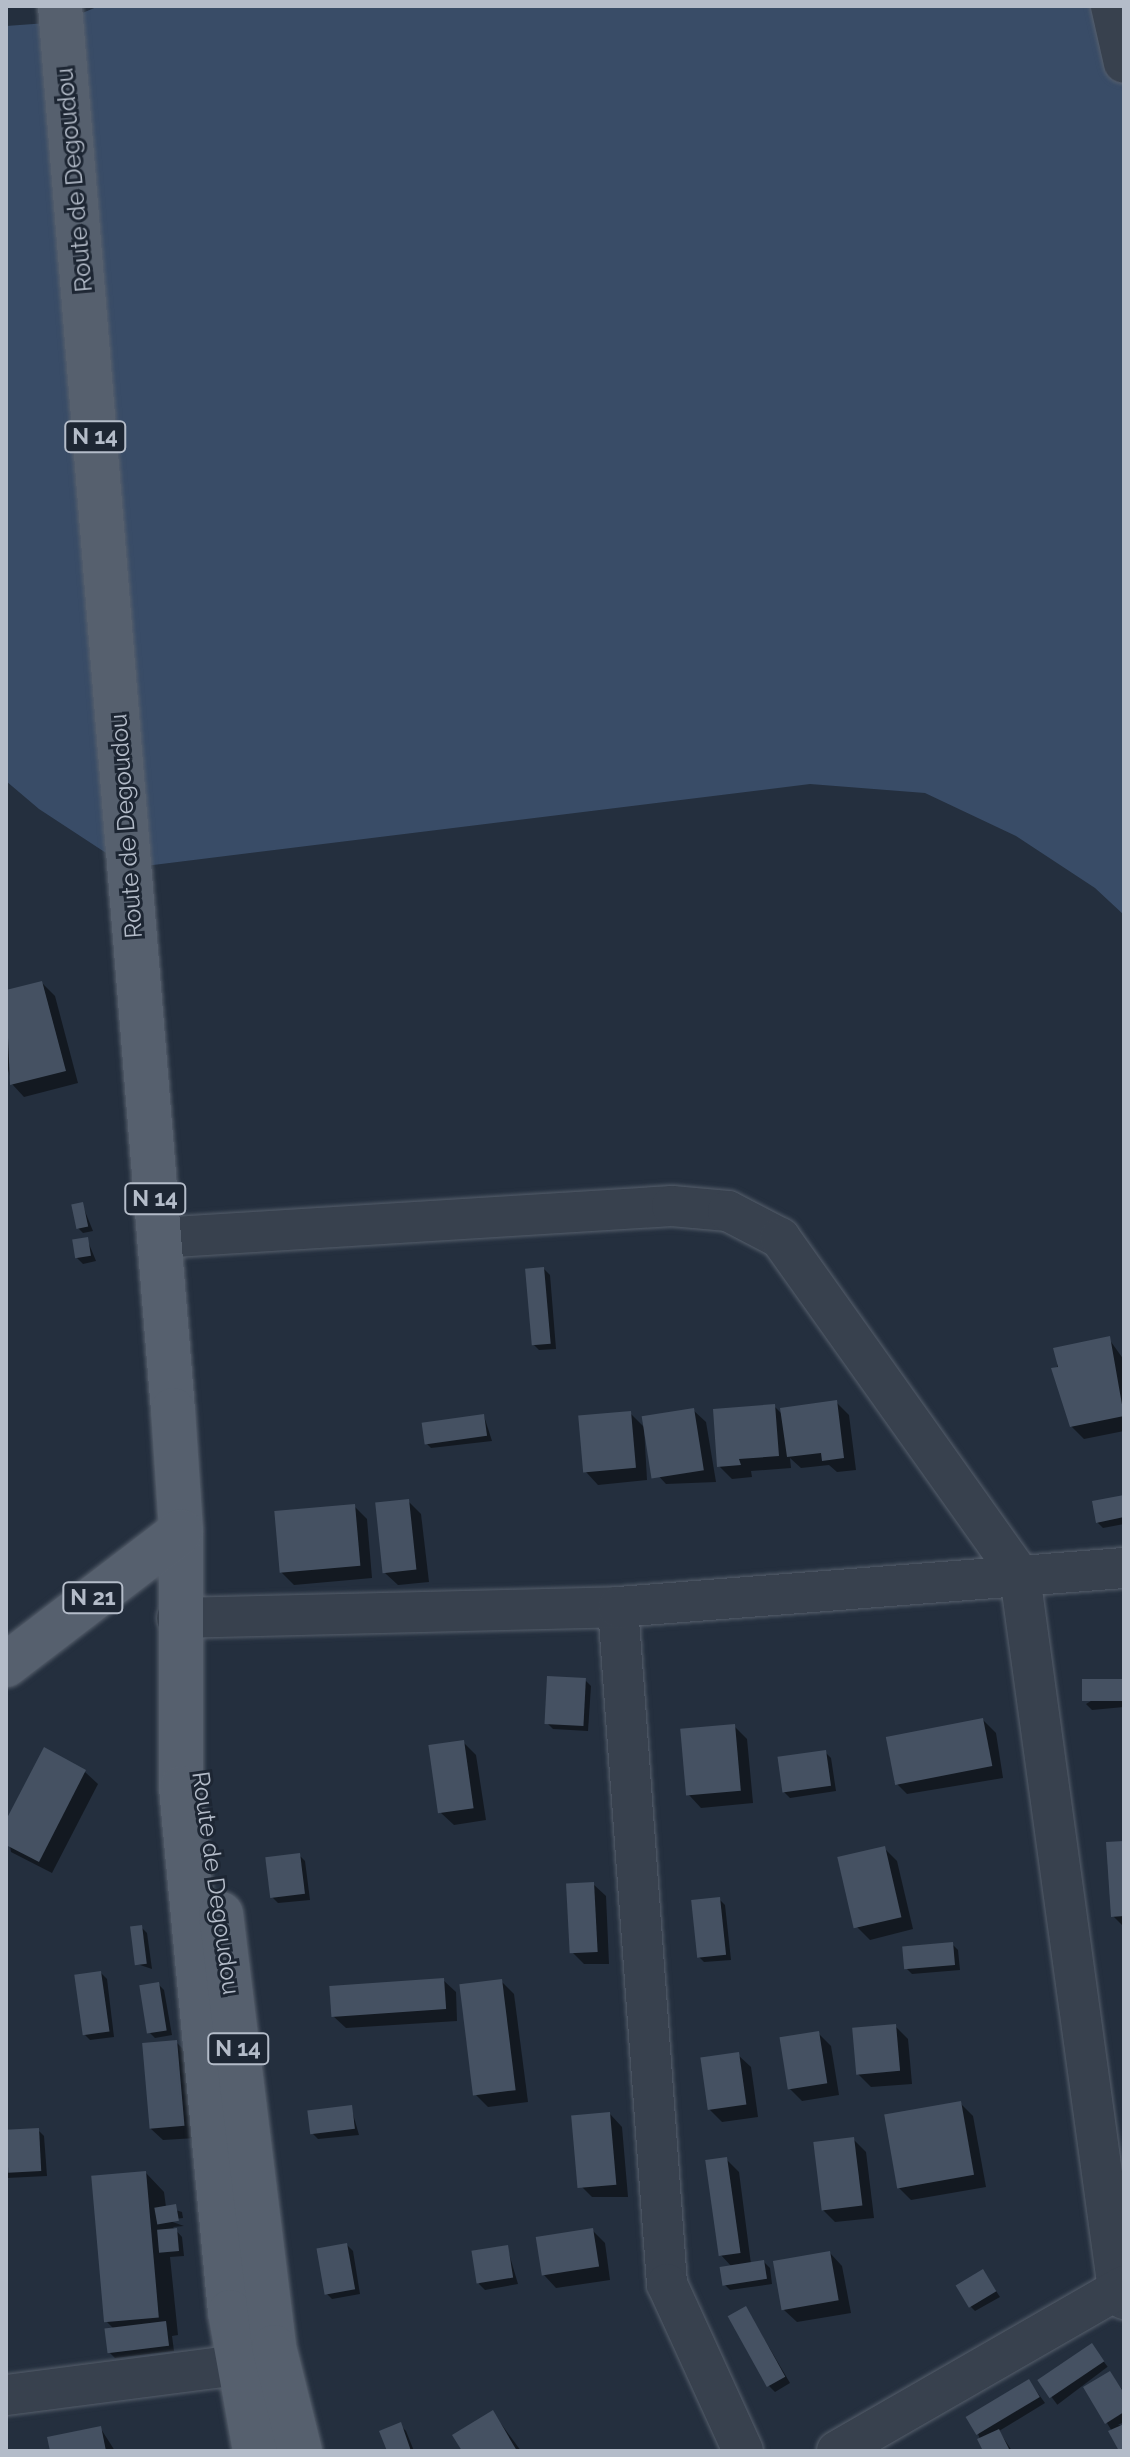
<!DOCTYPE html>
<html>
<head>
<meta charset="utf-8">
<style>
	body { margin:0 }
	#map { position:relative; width:1130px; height:2457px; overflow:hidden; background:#242f3e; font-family:Raleway,sans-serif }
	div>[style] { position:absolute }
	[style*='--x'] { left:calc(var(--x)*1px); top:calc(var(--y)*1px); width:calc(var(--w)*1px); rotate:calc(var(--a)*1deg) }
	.water>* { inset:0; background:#394c67 }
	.shadow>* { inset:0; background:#0007; transform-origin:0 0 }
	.building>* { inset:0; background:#455162; transform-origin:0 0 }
	.roads { filter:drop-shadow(0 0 2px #565f6c) drop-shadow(0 0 2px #565f6c) }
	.street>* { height:40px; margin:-20px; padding:0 20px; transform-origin:20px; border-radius:20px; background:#38414e }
	.primary>* { height:44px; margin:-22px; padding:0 22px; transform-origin:22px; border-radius:22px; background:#56606e }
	span { translate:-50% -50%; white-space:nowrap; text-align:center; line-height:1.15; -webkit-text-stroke:6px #1d2633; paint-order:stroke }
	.shield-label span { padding:2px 6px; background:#1d2633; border:2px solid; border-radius:6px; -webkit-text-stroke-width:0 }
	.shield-label { font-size:22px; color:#b4bcc9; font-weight:700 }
	.street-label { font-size:24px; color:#b4bcc9 }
	.frame { position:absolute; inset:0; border:8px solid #b4bcc9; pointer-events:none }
</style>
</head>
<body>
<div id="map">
	<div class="water">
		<i style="clip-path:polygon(99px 6px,1111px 6px,1124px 63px,1124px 915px,1095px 888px,1016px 836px,925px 793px,810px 784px,129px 868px,39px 809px,6px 781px,6px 26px,61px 22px)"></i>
	</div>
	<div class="shadow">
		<i style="clip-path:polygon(42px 983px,55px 996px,78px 1083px,24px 1097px,12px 1084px,6px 1062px,6px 992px)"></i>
		<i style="clip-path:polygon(82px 1204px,93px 1231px,83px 1233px,77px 1227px)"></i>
		<i style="clip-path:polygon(87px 1239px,96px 1261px,83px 1264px,77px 1258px)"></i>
		<i style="clip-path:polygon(544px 1269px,550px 1275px,556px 1349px,539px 1350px,533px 1344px)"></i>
		<i style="clip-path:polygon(1109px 1339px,1124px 1360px,1124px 1431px,1084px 1439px,1071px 1426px,1066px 1400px,1059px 1392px,1056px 1349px)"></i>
		<i style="clip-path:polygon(836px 1402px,849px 1415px,856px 1470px,837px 1472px,829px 1465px,801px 1468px,790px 1458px,791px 1468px,751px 1471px,752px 1477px,732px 1479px,719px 1466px,774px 1406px,783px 1415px)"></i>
		<i style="clip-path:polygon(693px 1410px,706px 1422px,716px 1482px,666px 1484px,654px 1471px)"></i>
		<i style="clip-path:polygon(630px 1413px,644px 1427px,647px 1480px,598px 1485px,586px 1472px)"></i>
		<i style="clip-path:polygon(484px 1416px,492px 1441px,431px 1448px,425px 1442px)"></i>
		<i style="clip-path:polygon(1124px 1497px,1124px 1524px,1103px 1528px,1097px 1522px)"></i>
		<i style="clip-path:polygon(408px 1501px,421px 1514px,429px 1582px,398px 1585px,385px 1573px)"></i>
		<i style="clip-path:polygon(354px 1506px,367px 1519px,372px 1578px,294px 1585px,281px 1572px)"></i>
		<i style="clip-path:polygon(585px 1680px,591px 1686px,588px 1731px,553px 1729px,547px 1723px)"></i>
		<i style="clip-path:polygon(1124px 1681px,1124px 1707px,1092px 1710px,1086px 1704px)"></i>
		<i style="clip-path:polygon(983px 1720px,996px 1733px,1003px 1778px,907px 1794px,894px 1781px)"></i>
		<i style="clip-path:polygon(734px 1726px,747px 1739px,753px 1803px,701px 1808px,689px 1795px)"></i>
		<i style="clip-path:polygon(463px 1742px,476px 1755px,486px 1820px,454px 1825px,441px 1813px)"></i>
		<i style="clip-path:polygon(825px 1752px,831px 1758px,836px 1791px,790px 1798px,784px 1792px)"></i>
		<i style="clip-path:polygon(85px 1772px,98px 1784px,52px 1873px,11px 1852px,6px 1824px)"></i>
		<i style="clip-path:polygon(1124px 1843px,1124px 1927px,1113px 1916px)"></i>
		<i style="clip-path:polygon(884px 1848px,897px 1861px,913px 1929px,870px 1940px,857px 1927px)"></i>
		<i style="clip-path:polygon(299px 1855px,305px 1861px,310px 1900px,278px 1903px,272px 1897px)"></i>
		<i style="clip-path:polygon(593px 1884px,606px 1896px,609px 1964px,584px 1964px,572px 1952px)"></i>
		<i style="clip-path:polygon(719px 1899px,725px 1905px,731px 1960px,704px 1962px,698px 1956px)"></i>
		<i style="clip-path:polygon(141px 1927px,147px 1933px,152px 1969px,137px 1964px)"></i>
		<i style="clip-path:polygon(952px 1944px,958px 1950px,960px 1970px,912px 1974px,906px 1968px)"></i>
		<i style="clip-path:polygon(101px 1973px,107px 1979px,114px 2037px,90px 2040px,84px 2034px)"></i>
		<i style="clip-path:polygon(443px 1980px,456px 1992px,457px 2021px,346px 2028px,333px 2016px)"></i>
		<i style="clip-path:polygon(501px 1981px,514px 1994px,528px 2102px,488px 2107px,475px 2094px)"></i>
		<i style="clip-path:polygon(158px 1984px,164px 1990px,172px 2035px,155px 2038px,149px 2032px)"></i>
		<i style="clip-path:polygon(895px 2026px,908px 2039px,912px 2084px,871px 2087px,858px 2074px)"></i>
		<i style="clip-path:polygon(818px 2033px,831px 2046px,839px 2095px,802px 2101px,789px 2088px)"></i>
		<i style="clip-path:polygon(176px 2042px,189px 2055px,196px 2138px,163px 2140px,150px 2128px)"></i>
		<i style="clip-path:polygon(738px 2055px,751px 2067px,758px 2117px,722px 2122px,709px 2109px)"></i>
		<i style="clip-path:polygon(960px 2103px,973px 2116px,986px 2187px,911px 2200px,899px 2188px)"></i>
		<i style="clip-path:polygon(351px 2107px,359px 2135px,318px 2139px,312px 2133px)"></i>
		<i style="clip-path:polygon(610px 2114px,622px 2127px,628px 2197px,592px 2197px,579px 2184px)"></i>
		<i style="clip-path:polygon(38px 2130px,44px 2136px,47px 2176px,7px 2178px,6px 2132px)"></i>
		<i style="clip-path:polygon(853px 2139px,866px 2152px,874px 2218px,835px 2222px,822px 2209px)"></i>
		<i style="clip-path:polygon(727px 2160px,739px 2172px,751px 2264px,764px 2262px,770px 2268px,772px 2284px,730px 2290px,724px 2284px,732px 2267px,720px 2254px)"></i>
		<i style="clip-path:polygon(146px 2173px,164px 2192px,166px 2207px,182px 2212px,183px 2218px,167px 2220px,184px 2226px,173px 2227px,182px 2237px,184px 2256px,170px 2257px,178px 2335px,172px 2336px,174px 2351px,115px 2358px,109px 2352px,114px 2329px,107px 2322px)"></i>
		<i style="clip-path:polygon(593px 2231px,605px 2243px,610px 2280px,556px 2288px,544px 2275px)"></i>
		<i style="clip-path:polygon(347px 2245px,353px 2251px,360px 2294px,332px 2299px,326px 2293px)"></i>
		<i style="clip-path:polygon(507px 2247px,518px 2284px,485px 2290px,479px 2284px)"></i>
		<i style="clip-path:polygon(830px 2253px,842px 2266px,851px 2313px,797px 2322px,784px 2310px)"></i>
		<i style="clip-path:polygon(983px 2271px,1000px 2297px,975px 2311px,969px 2305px)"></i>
		<i style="clip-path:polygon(746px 2308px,790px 2383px,775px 2392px,769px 2386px)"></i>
		<i style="left:1092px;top:2346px;width:26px;height:63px;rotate:53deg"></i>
		<i style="clip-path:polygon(1110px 2373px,1124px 2392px,1124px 2422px,1118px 2425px,1124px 2426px,1124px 2451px,1107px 2423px)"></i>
		<i style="clip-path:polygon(1029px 2381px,1045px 2403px,999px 2431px,1012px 2451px,985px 2451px,978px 2434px)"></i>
		<i style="clip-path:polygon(493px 2413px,521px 2451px,464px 2451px)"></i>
		<i style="clip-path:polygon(400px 2425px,406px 2431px,414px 2451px,389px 2451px)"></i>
		<i style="clip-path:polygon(101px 2429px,115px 2451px,52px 2451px)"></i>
	</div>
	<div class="building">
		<i style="clip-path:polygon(42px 981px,66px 1071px,10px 1085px,6px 990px)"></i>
		<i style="left:83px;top:1202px;width:25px;height:12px;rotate:78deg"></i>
		<i style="left:88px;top:1237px;width:19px;height:16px;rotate:81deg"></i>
		<i style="left:544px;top:1267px;width:77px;height:19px;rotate:85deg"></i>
		<i style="clip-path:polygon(1110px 1336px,1124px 1416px,1070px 1427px,1051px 1368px,1058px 1367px,1053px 1348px)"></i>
		<i style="clip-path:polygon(837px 1400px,844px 1458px,822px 1461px,821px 1453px,787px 1457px,780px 1408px)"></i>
		<i style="clip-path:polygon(775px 1404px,779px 1456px,739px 1459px,741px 1465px,717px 1467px,713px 1409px)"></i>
		<i style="left:694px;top:1408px;width:63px;height:53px;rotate:81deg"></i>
		<i style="left:631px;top:1411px;width:57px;height:53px;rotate:85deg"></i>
		<i style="left:484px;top:1414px;width:22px;height:63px;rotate:82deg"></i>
		<i style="clip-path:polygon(1124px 1495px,1124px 1517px,1096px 1523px,1092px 1501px)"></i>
		<i style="left:409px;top:1499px;width:71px;height:34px;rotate:84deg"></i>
		<i style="left:355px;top:1504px;width:62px;height:81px;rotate:85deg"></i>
		<i style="left:547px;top:1676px;width:39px;height:48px;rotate:3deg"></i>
		<i style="left:1124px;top:1679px;width:22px;height:42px;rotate:90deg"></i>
		<i style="left:983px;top:1718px;width:49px;height:99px;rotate:79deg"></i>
		<i style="left:735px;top:1724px;width:67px;height:55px;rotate:85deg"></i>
		<i style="left:464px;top:1740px;width:69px;height:36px;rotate:82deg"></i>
		<i style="clip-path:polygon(44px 1747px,86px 1770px,39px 1862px,6px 1845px,6px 1820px)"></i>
		<i style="left:826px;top:1750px;width:36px;height:49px;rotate:82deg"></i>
		<i style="clip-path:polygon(1124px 1841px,1124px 1916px,1111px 1917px,1106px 1842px)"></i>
		<i style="left:885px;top:1846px;width:73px;height:49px;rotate:77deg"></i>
		<i style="left:300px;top:1853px;width:41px;height:35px;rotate:83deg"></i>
		<i style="left:594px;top:1882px;width:70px;height:28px;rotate:87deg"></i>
		<i style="left:720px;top:1897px;width:58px;height:29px;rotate:84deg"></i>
		<i style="left:142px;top:1925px;width:39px;height:12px;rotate:83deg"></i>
		<i style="left:953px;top:1942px;width:23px;height:51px;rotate:85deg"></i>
		<i style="left:101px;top:1971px;width:61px;height:27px;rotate:82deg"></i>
		<i style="left:444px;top:1978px;width:31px;height:115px;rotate:86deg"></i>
		<i style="left:502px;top:1979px;width:112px;height:43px;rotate:83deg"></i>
		<i style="left:159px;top:1982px;width:49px;height:20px;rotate:81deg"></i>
		<i style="left:896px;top:2024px;width:47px;height:44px;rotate:85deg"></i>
		<i style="left:819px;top:2031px;width:53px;height:40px;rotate:81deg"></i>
		<i style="left:177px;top:2040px;width:86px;height:35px;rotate:85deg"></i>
		<i style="left:739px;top:2052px;width:53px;height:39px;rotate:82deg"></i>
		<i style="left:961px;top:2101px;width:75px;height:78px;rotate:80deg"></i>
		<i style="left:352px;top:2105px;width:24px;height:45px;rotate:83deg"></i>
		<i style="left:610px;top:2112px;width:73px;height:39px;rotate:85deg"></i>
		<i style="left:39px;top:2128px;width:43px;height:33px;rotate:87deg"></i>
		<i style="left:854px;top:2137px;width:69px;height:41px;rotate:83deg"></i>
		<i style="left:727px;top:2157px;width:97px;height:22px;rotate:82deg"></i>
		<i style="left:146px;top:2171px;width:147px;height:55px;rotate:85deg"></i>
		<i style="left:176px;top:2204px;width:17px;height:22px;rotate:80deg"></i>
		<i style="left:177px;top:2228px;width:23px;height:20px;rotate:85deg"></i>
		<i style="left:593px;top:2228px;width:39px;height:58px;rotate:81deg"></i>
		<i style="left:347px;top:2243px;width:47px;height:31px;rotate:80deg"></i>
		<i style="left:508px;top:2245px;width:33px;height:37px;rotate:81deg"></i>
		<i style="left:830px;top:2251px;width:50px;height:58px;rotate:80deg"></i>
		<i style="left:764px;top:2260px;width:19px;height:45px;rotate:81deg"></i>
		<i style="left:983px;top:2269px;width:26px;height:32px;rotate:59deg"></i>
		<i style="left:746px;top:2306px;width:81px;height:21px;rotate:61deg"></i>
		<i style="left:166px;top:2321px;width:25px;height:62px;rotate:83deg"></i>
		<i style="left:1092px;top:2343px;width:22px;height:66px;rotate:56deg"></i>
		<i style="clip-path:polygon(1110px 2371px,1124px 2393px,1124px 2412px,1105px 2424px,1083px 2387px)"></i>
		<i style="left:1029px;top:2379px;width:21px;height:74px;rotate:59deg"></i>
		<i style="clip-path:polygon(493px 2410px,517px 2451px,462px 2451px,452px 2435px)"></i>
		<i style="clip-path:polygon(401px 2422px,411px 2451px,387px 2451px,379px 2431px)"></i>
		<i style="clip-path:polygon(1124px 2424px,1124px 2451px,1119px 2451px,1108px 2431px)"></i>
		<i style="clip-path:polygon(101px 2426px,106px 2451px,50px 2451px,47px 2437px)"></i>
		<i style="clip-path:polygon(999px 2429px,1010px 2451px,983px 2451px,977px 2439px)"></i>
	</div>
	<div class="roads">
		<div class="street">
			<i style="--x:1111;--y:6;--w:58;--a:77.2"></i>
			<i style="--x:158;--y:1238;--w:515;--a:-3.56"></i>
			<i style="--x:672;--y:1206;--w:56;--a:5.1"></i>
			<i style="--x:728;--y:1211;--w:59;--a:27.4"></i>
			<i style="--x:780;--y:1238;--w:415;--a:54.6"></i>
			<i style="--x:1020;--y:1576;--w:721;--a:82.18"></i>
			<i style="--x:1118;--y:2290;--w:11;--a:56"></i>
			<i style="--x:618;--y:1607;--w:679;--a:85.86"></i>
			<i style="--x:667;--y:2284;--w:183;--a:65.5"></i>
			<i style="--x:177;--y:1618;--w:441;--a:-1.4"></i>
			<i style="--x:618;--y:1607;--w:508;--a:-4.41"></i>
			<i style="--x:6;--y:2395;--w:232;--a:-7.4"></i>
			<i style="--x:837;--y:2451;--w:331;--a:-29.9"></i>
		</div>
		<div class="primary">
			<i style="--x:60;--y:6;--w:1409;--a:85.4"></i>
			<i style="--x:173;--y:1410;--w:121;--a:86.2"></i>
			<i style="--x:181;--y:1531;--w:257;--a:90"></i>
			<i style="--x:181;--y:1788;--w:526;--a:84.66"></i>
			<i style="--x:230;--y:2312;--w:141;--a:79.8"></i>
			<i style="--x:6;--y:1665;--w:220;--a:-37.4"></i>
			<i style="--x:221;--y:1914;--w:436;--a:83"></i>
			<i style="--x:274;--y:2347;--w:107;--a:76"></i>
		</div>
	</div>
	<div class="shield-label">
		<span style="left:95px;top:437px">N 14</span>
		<span style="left:155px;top:1199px">N 14</span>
		<span style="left:93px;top:1598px">N 21</span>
		<span style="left:238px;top:2049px">N 14</span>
	</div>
	<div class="street-label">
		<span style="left:74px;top:180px;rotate:-95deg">Route de Degoudou</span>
		<span style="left:126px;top:826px;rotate:-94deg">Route de Degoudou</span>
		<span style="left:216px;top:1883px;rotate:82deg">Route de Degoudou</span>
	</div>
	<div class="frame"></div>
</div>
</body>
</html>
